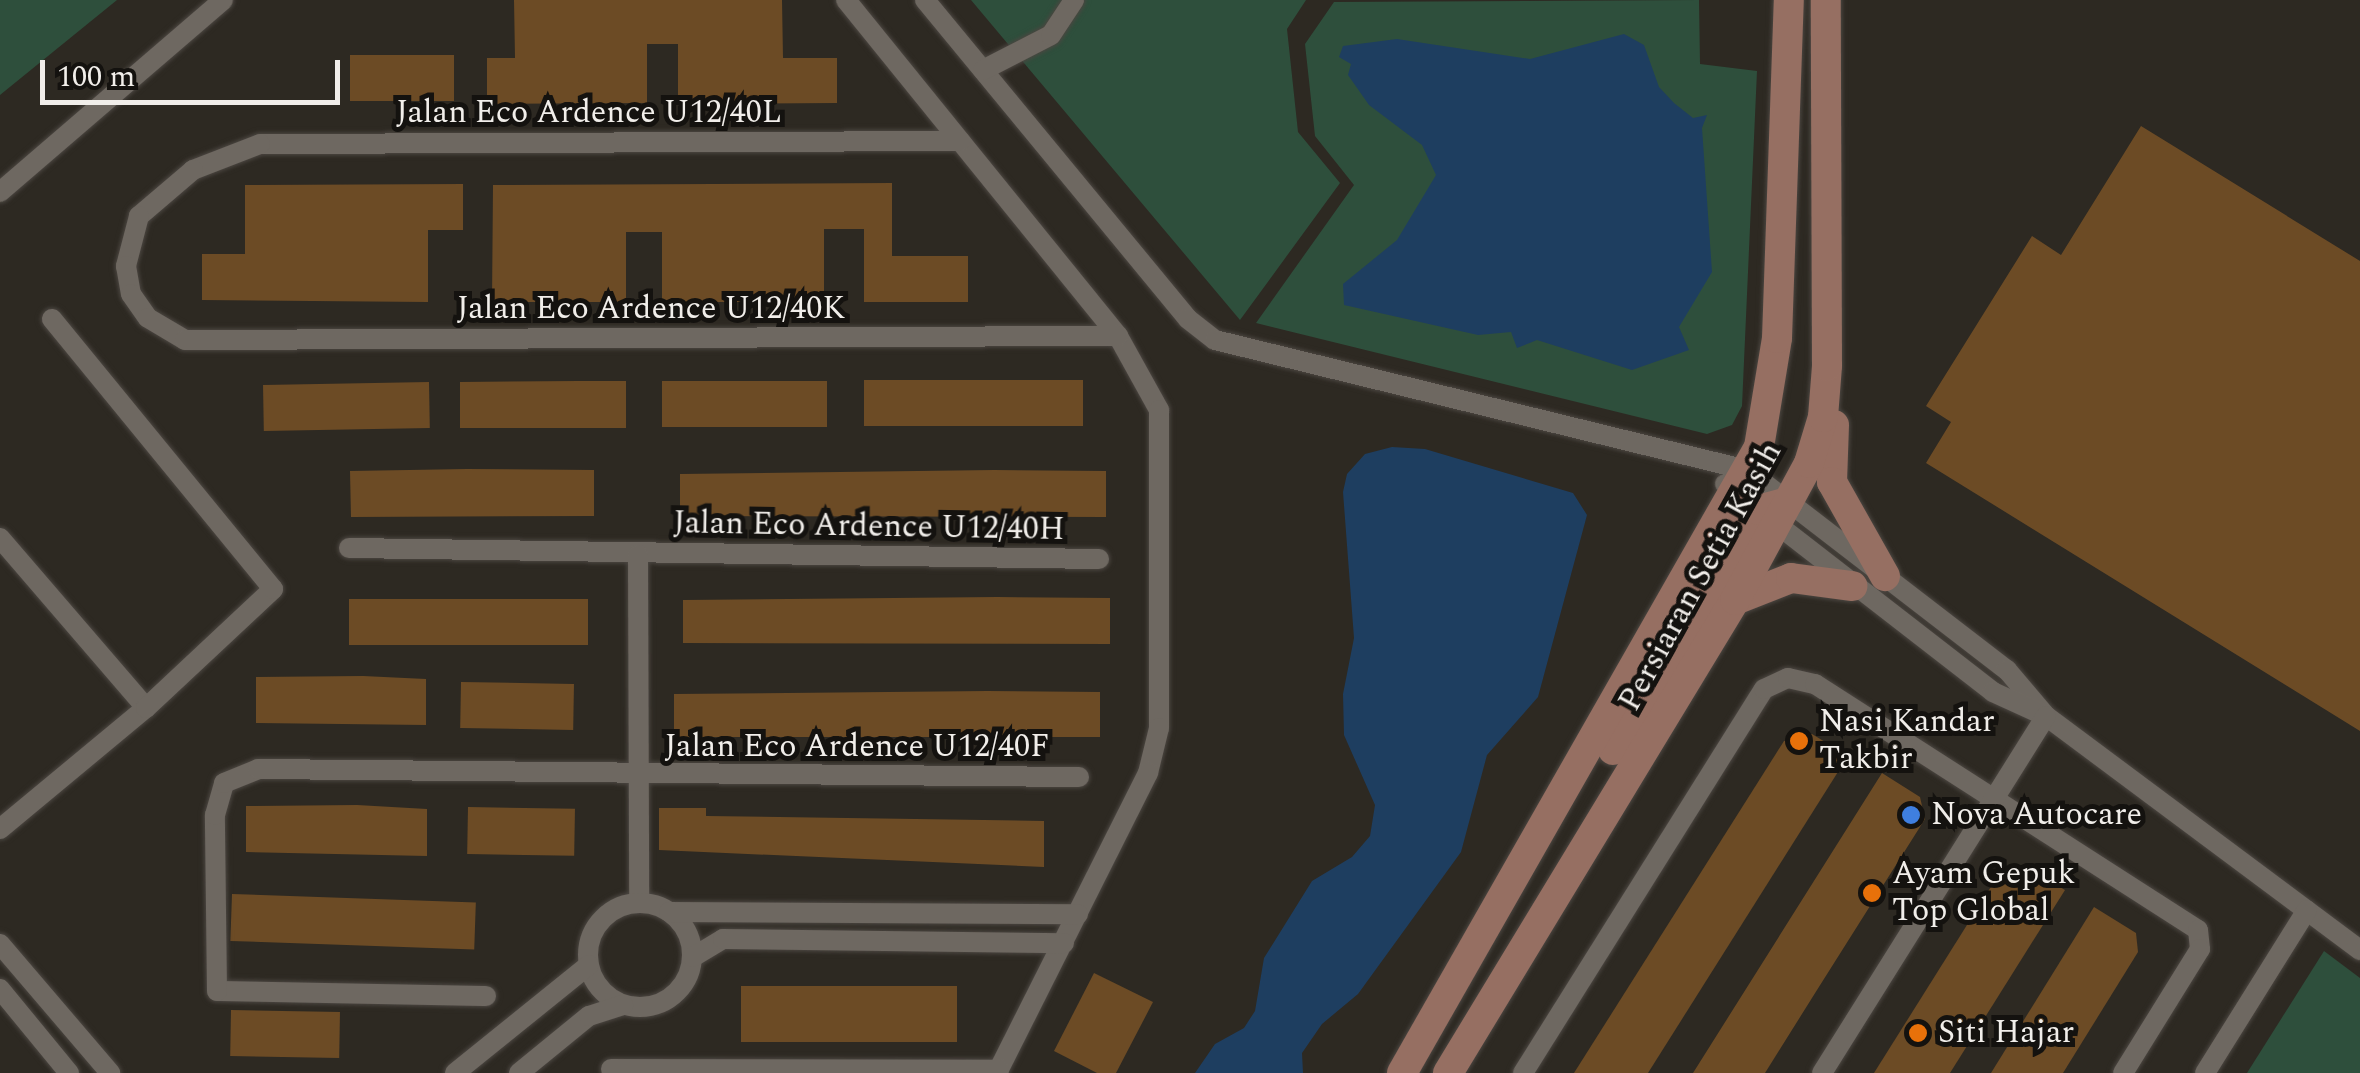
<!DOCTYPE html>
<html>
<head>
<meta charset="utf-8">
<style>
	body { margin:0 }
	#map { position:relative; width:2360px; height:1073px; overflow:hidden; background:#2d2922; font-family:Spectral,serif }
	div>[style] { position:absolute }
	[style*='--x'] { left:calc(var(--x)*1px); top:calc(var(--y)*1px); width:calc(var(--w)*1px); rotate:calc(var(--a)*1deg) }
	.green>* { inset:0; background:#2e4f3c }
	.water>* { inset:0; background:#1e3e60 }
	.building>* { inset:0; background:#6c4b25; transform-origin:0 0 }
	.roads { filter:drop-shadow(0 0 2px #4b4641) drop-shadow(0 0 2px #4b4641) }
	.street>* { height:20px; margin:-10px; padding:0 10px; transform-origin:10px; border-radius:10px; background:#6e6861 }
	.street>.ring { margin:-10px; padding:0; box-sizing:content-box; background:none; border:20px solid #6e6861; border-radius:50% }
	.secondary>* { height:30px; margin:-15px; padding:0 15px; transform-origin:15px; border-radius:15px; background:#966f62 }
	.dots>* { width:28px; height:28px; translate:-50% -50%; box-sizing:border-box; border:5px solid #14120f; border-radius:50% }
	span { translate:-50% -50%; white-space:nowrap; text-align:center; line-height:1.15; -webkit-text-stroke:10px #14120f; paint-order:stroke }
	.street-label { font-size:32px; color:#f1eeea }
	.poi-label { font-size:32px; color:#f1eeea }
	.left { translate:0 -50%; text-align:left }
	.scale { position:absolute; left:40px; top:60px; width:300px; height:45px; box-sizing:border-box; border:5px solid #f1eeea; border-top:0; padding-left:12px; font-size:30px; line-height:35px; white-space:nowrap; color:#f1eeea; -webkit-text-stroke:8px #14120f; paint-order:stroke }
</style>
</head>
<body>
<div id="map">
	<div class="green">
		<i style="clip-path:polygon(0 0,117px 0,0 95px)"></i>
		<i style="clip-path:polygon(971px 0,1306px 0,1287px 29px,1298px 132px,1340px 183px,1240px 320px)"></i>
		<i style="clip-path:polygon(1699px 0,1700px 64px,1757px 71px,1742px 406px,1732px 425px,1707px 434px,1256px 323px,1354px 185px,1315px 136px,1305px 44px,1334px 2px)"></i>
		<i style="clip-path:polygon(2324px 951px,2360px 978px,2360px 1073px,2247px 1073px)"></i>
	</div>
	<div class="water">
		<i style="clip-path:polygon(1624px 34px,1644px 45px,1659px 87px,1674px 103px,1693px 118px,1707px 115px,1702px 128px,1712px 272px,1679px 327px,1689px 350px,1632px 370px,1537px 340px,1517px 348px,1511px 332px,1478px 335px,1344px 305px,1343px 284px,1397px 240px,1436px 175px,1422px 145px,1369px 105px,1348px 75px,1351px 64px,1339px 57px,1343px 46px,1397px 39px,1530px 59px)"></i>
		<i style="clip-path:polygon(1392px 447px,1425px 449px,1573px 493px,1587px 515px,1538px 697px,1487px 755px,1461px 852px,1358px 994px,1322px 1024px,1302px 1053px,1303px 1073px,1195px 1073px,1215px 1044px,1244px 1028px,1255px 1011px,1264px 958px,1312px 881px,1352px 857px,1370px 836px,1375px 805px,1344px 735px,1343px 694px,1354px 638px,1343px 492px,1347px 474px,1365px 454px)"></i>
	</div>
	<div class="building">
		<i style="clip-path:polygon(514px 0,782px 0,783px 58px,837px 58px,837px 103px,678px 104px,678px 44px,647px 44px,647px 103px,487px 104px,487px 58px,515px 58px)"></i>
		<i style="left:454px;top:55px;width:46px;height:104px;rotate:90deg"></i>
		<i style="clip-path:polygon(2141px 126px,2360px 261px,2360px 731px,1926px 463px,1951px 422px,1926px 406px,2032px 236px,2061px 255px)"></i>
		<i style="clip-path:polygon(892px 183px,892px 256px,968px 256px,968px 302px,864px 302px,864px 229px,824px 229px,824px 302px,662px 302px,662px 232px,626px 232px,626px 302px,492px 302px,493px 185px)"></i>
		<i style="clip-path:polygon(463px 184px,463px 230px,428px 230px,428px 302px,202px 300px,202px 254px,245px 254px,245px 185px)"></i>
		<i style="left:1083px;top:380px;width:46px;height:219px;rotate:90deg"></i>
		<i style="clip-path:polygon(579px 381px,626px 381px,626px 428px,460px 428px,460px 382px)"></i>
		<i style="left:662px;top:381px;width:165px;height:46px"></i>
		<i style="left:429px;top:382px;width:46px;height:166px;rotate:89deg"></i>
		<i style="clip-path:polygon(467px 469px,594px 470px,594px 516px,351px 517px,350px 471px)"></i>
		<i style="clip-path:polygon(994px 470px,1106px 471px,1106px 517px,680px 516px,680px 474px)"></i>
		<i style="clip-path:polygon(997px 597px,1110px 598px,1110px 644px,683px 643px,683px 600px)"></i>
		<i style="left:349px;top:599px;width:239px;height:46px"></i>
		<i style="clip-path:polygon(363px 676px,426px 679px,426px 725px,256px 723px,256px 677px)"></i>
		<i style="left:461px;top:682px;width:113px;height:46px;rotate:1deg"></i>
		<i style="clip-path:polygon(987px 691px,1100px 692px,1100px 737px,674px 737px,674px 694px)"></i>
		<i style="clip-path:polygon(1812px 734px,1848px 756px,1648px 1073px,1574px 1073px,1784px 741px)"></i>
		<i style="clip-path:polygon(1882px 773px,1920px 797px,1925px 819px,1817px 990px,1765px 1073px,1693px 1073px)"></i>
		<i style="clip-path:polygon(357px 805px,427px 809px,427px 856px,246px 852px,246px 806px)"></i>
		<i style="left:468px;top:807px;width:107px;height:47px;rotate:1deg"></i>
		<i style="clip-path:polygon(659px 808px,706px 808px,706px 816px,1044px 821px,1044px 867px,659px 850px)"></i>
		<i style="clip-path:polygon(2026px 867px,2065px 890px,1950px 1073px,1874px 1073px,1999px 874px)"></i>
		<i style="left:232px;top:894px;width:244px;height:47px;rotate:2deg"></i>
		<i style="clip-path:polygon(2094px 907px,2136px 933px,2138px 952px,2063px 1073px,1991px 1073px)"></i>
		<i style="clip-path:polygon(1094px 973px,1153px 1002px,1116px 1073px,1097px 1073px,1054px 1051px)"></i>
		<i style="left:741px;top:986px;width:216px;height:56px"></i>
		<i style="left:231px;top:1010px;width:109px;height:46px;rotate:1deg"></i>
	</div>
	<div class="roads">
		<div class="street">
			<i style="--x:846;--y:0;--w:432;--a:51"></i>
			<i style="--x:1118;--y:336;--w:85;--a:61"></i>
			<i style="--x:1159;--y:410;--w:318;--a:90"></i>
			<i style="--x:1159;--y:728;--w:46;--a:103.7"></i>
			<i style="--x:1148;--y:773;--w:336;--a:116.7"></i>
			<i style="--x:925;--y:0;--w:413;--a:50.5"></i>
			<i style="--x:1188;--y:319;--w:34;--a:38"></i>
			<i style="--x:1215;--y:340;--w:548;--a:13.73"></i>
			<i style="--x:1747;--y:470;--w:328;--a:37.6"></i>
			<i style="--x:2007;--y:670;--w:60;--a:49.7"></i>
			<i style="--x:2046;--y:716;--w:392;--a:36.7"></i>
			<i style="--x:983;--y:70;--w:76;--a:-27.2"></i>
			<i style="--x:1051;--y:35;--w:42;--a:-56.7"></i>
			<i style="--x:960;--y:141;--w:700;--a:179.75"></i>
			<i style="--x:260;--y:144;--w:72;--a:158.8"></i>
			<i style="--x:193;--y:170;--w:71;--a:139.6"></i>
			<i style="--x:139;--y:216;--w:52;--a:104.6"></i>
			<i style="--x:126;--y:266;--w:28;--a:80"></i>
			<i style="--x:131;--y:294;--w:29;--a:55"></i>
			<i style="--x:148;--y:318;--w:43;--a:30.7"></i>
			<i style="--x:185;--y:340;--w:933;--a:-0.25"></i>
			<i style="--x:0;--y:192;--w:294;--a:-40.7"></i>
			<i style="--x:1725;--y:484;--w:339;--a:37.8"></i>
			<i style="--x:1993;--y:692;--w:51;--a:24.5"></i>
			<i style="--x:0;--y:538;--w:224;--a:49.3"></i>
			<i style="--x:349;--y:548;--w:750;--a:0.84"></i>
			<i style="--x:638;--y:555;--w:348;--a:89.8"></i>
			<i style="--x:0;--y:829;--w:190;--a:-39.7"></i>
			<i style="--x:146;--y:708;--w:174;--a:-43.1"></i>
			<i style="--x:273;--y:589;--w:349;--a:-129.3"></i>
			<i class="ring" style="left:588px;top:903px;width:84px;height:84px"></i>
			<i style="--x:669;--y:912;--w:409;--a:0.3"></i>
			<i style="--x:0;--y:944;--w:170;--a:49.5"></i>
			<i style="--x:693;--y:957;--w:35;--a:-31"></i>
			<i style="--x:723;--y:939;--w:341;--a:0.7"></i>
			<i style="--x:0;--y:989;--w:109;--a:50.6"></i>
			<i style="--x:486;--y:996;--w:269;--a:-178.9"></i>
			<i style="--x:217;--y:991;--w:176;--a:-90.7"></i>
			<i style="--x:215;--y:815;--w:33;--a:-74"></i>
			<i style="--x:224;--y:783;--w:37;--a:-22"></i>
			<i style="--x:258;--y:769;--w:821;--a:0.56"></i>
			<i style="--x:611;--y:1069;--w:388;--a:0.1"></i>
			<i style="--x:455;--y:1073;--w:172;--a:-38.9"></i>
			<i style="--x:519;--y:1073;--w:90;--a:-39.2"></i>
			<i style="--x:589;--y:1016;--w:36;--a:-18"></i>
			<i style="--x:1523;--y:1073;--w:453;--a:-57.9"></i>
			<i style="--x:1764;--y:689;--w:26;--a:-25"></i>
			<i style="--x:1788;--y:678;--w:28;--a:13"></i>
			<i style="--x:1815;--y:684;--w:455;--a:32.7"></i>
			<i style="--x:2198;--y:930;--w:19;--a:84"></i>
			<i style="--x:2200;--y:949;--w:146;--a:121.8"></i>
			<i style="--x:1822;--y:1073;--w:421;--a:-57.9"></i>
			<i style="--x:2205;--y:1073;--w:192;--a:-58"></i>
		</div>
		<div class="secondary">
			<i style="--x:1834;--y:425;--w:57;--a:92"></i>
			<i style="--x:1832;--y:482;--w:108;--a:60.6"></i>
			<i style="--x:1735;--y:600;--w:60;--a:-21.4"></i>
			<i style="--x:1791;--y:578;--w:62;--a:7.5"></i>
			<i style="--x:1613;--y:750;--w:280;--a:-58.9"></i>
			<i style="--x:1758;--y:510;--w:31;--a:-15"></i>
			<i style="--x:1402;--y:1073;--w:721;--a:-60.3"></i>
			<i style="--x:1759;--y:447;--w:110;--a:-80.6"></i>
			<i style="--x:1777;--y:338;--w:338;--a:-88"></i>
			<i style="--x:1448;--y:1073;--w:553;--a:-58.75"></i>
			<i style="--x:1735;--y:600;--w:156;--a:-61.6"></i>
			<i style="--x:1809;--y:463;--w:48;--a:-73.1"></i>
			<i style="--x:1823;--y:417;--w:51;--a:-85.5"></i>
			<i style="--x:1827;--y:366;--w:366;--a:-90.2"></i>
		</div>
	</div>
	<div class="dots">
		<i style="left:1799px;top:741px;background:#e8710a"></i>
		<i style="left:1911px;top:815px;background:#3f7fe0"></i>
		<i style="left:1872px;top:893px;background:#e8710a"></i>
		<i style="left:1918px;top:1033px;background:#e8710a"></i>
	</div>
	<div class="street-label">
		<span style="left:589px;top:113px">Jalan Eco Ardence U12/40L</span>
		<span style="left:651px;top:309px">Jalan Eco Ardence U12/40K</span>
		<span style="left:869px;top:527px;rotate:1deg">Jalan Eco Ardence U12/40H</span>
		<span style="left:1701px;top:577px;rotate:-61deg">Persiaran Setia Kasih</span>
		<span style="left:857px;top:747px">Jalan Eco Ardence U12/40F</span>
	</div>
	<div class="poi-label">
		<span class="left" style="left:1819px;top:741px">Nasi Kandar<br>Takbir</span>
		<span class="left" style="left:1931px;top:815px">Nova Autocare</span>
		<span class="left" style="left:1892px;top:893px">Ayam Gepuk<br>Top Global</span>
		<span class="left" style="left:1938px;top:1033px">Siti Hajar</span>
	</div>
	<div class="scale">100 m</div>
</div>
</body>
</html>
